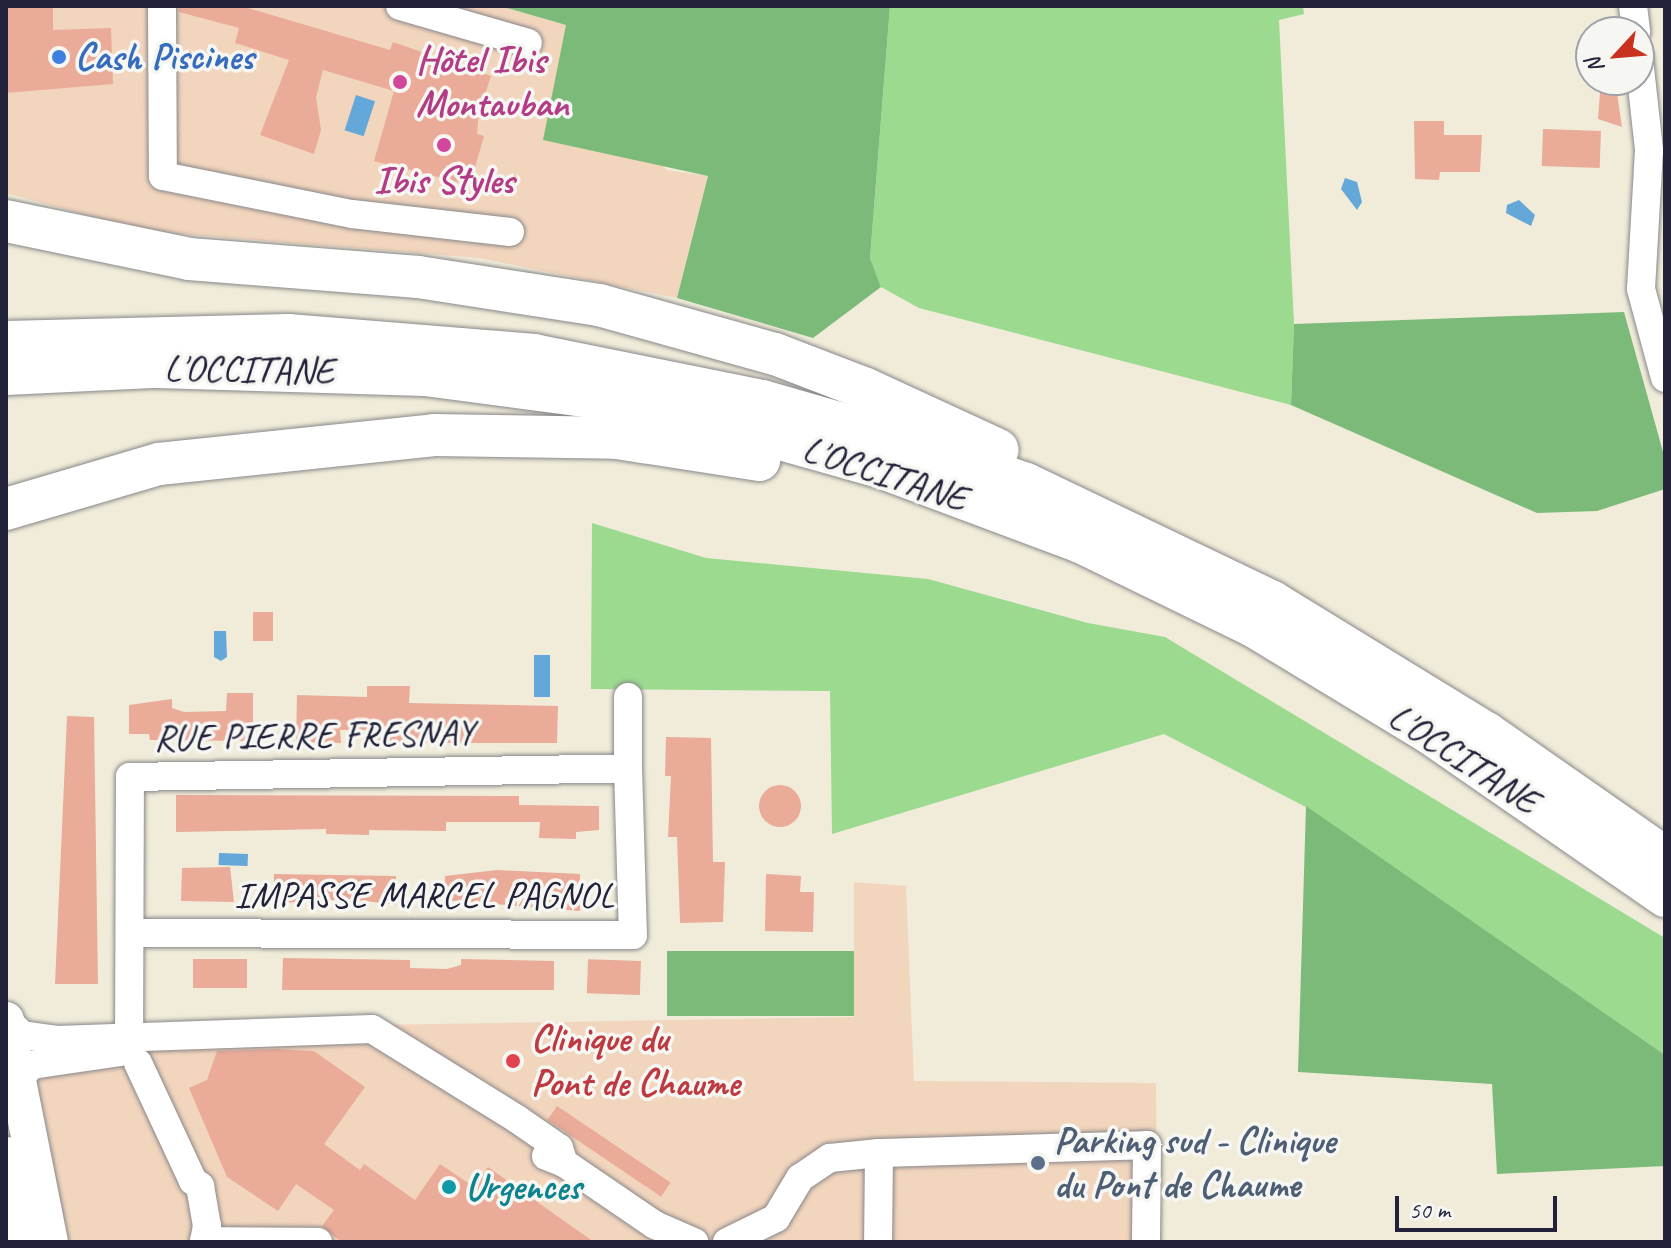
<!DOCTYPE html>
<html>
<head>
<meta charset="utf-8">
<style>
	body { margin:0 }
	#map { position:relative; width:1671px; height:1248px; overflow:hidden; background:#f0ecd9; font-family:Caveat,sans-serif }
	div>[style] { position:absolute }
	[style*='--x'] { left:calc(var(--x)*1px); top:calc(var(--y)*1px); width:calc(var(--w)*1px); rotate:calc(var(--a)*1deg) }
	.built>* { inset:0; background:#f2d5bd }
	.green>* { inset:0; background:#9bda8f }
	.forest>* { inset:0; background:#7cba7a; transform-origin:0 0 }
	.water>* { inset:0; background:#64a7d9; transform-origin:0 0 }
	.building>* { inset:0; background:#eaab99; transform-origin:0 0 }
	.round { border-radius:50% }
	.roads { filter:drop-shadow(0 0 2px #89878a) drop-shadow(0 0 2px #89878a) }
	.minor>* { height:28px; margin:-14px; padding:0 14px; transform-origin:14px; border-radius:14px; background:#fff }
	.major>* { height:36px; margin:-18px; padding:0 18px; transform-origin:18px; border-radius:18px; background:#fff }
	.highway>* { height:42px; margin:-21px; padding:0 21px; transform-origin:21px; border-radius:21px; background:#fff }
	.dots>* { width:22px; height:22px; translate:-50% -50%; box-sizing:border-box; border:4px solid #f6f6f2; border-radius:50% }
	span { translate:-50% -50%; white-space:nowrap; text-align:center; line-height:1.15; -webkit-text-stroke:7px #f6f6f2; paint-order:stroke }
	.shop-label { font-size:38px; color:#366cbe; font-weight:700 }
	.left { translate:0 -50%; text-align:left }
	.hotel-label { font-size:38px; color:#b23c85; font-weight:700 }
	.street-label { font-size:38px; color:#22223b }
	.health-label { font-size:38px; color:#be3a42; font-weight:700 }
	.service-label { font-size:38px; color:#4e5e75; font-weight:700 }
	.culture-label { font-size:38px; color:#0d838f; font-weight:700 }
	.frame { position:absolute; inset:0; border:8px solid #22223b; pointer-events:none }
	.north { position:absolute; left:1575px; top:16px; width:80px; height:80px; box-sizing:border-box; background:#f6f6f2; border:2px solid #a1a1a9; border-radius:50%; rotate:244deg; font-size:22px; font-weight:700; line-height:32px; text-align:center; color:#22223b }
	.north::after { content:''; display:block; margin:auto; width:28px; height:36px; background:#c8321e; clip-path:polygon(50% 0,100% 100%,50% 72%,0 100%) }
	.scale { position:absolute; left:1395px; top:1196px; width:162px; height:36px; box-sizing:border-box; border:4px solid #22223b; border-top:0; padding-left:10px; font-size:24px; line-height:28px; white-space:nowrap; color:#22223b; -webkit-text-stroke:6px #f6f6f2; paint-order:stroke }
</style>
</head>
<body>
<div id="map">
	<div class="built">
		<i style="clip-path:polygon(6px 6px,500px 6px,566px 25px,666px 170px,708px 176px,677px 298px,479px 258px,143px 231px,6px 193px)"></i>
		<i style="clip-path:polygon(854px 882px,906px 886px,914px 1081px,1156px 1083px,1157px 1242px,64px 1242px,35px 1083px,140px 1022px,196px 1028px,854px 1017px)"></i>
	</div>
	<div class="green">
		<i style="clip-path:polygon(890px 6px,1303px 6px,1304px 14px,1279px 20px,1294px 324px,1291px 405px,919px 308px,881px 287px,870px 258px)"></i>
		<i style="clip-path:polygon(592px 523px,706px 558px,928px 579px,1088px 623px,1165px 637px,1665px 938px,1665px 1055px,1306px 807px,1164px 734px,832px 834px,830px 691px,591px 689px)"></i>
	</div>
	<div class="forest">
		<i style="clip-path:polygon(500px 6px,890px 6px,870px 258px,881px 287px,813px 338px,677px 298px,708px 176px,543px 140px,566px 25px)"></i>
		<i style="clip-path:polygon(1624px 312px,1665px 459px,1665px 489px,1597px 511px,1537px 513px,1291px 405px,1294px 324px)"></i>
		<i style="clip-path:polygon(1306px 806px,1665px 1055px,1665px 1166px,1497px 1174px,1492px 1084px,1298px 1072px)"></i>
		<i style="left:667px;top:951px;width:187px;height:65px"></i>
	</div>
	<div class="water">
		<i style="left:356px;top:95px;width:20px;height:37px;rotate:18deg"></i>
		<i style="clip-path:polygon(1345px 178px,1357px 182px,1362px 202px,1357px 210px,1341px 189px)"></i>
		<i style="clip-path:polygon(1519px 200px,1535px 215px,1531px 226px,1506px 213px,1507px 205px)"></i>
		<i style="clip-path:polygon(214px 631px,226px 631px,227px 657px,221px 661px,214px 657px)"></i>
		<i style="left:534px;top:655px;width:16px;height:42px"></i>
		<i style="left:219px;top:853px;width:29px;height:12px;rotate:2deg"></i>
	</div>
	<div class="building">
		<i style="clip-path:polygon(6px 6px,53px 6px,53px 30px,111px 28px,113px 84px,6px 93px)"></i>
		<i style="clip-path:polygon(179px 6px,241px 6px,390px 50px,393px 42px,491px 76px,479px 112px,477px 134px,484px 136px,470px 185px,374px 161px,394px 91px,323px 70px,316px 97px,321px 130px,314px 154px,260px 135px,289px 60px,235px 43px,239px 28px,179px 12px)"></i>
		<i style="clip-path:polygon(1601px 80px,1615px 80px,1622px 127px,1598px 119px)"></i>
		<i style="clip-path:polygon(1414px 121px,1444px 121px,1444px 135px,1482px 135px,1480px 172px,1440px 172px,1439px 180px,1415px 179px)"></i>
		<i style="left:1543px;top:129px;width:58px;height:37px;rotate:2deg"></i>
		<i style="left:273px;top:612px;width:29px;height:20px;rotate:90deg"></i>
		<i style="clip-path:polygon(367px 686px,410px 686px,409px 703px,558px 706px,557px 743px,378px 743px,378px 730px,340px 730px,341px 743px,296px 742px,297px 695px,367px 697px)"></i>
		<i style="clip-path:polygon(227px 693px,253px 693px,253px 741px,150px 740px,149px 734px,129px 734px,129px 705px,172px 699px,172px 708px,184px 712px,226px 711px)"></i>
		<i style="clip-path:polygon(67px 716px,94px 717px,98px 984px,55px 984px)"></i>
		<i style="clip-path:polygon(666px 737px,711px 738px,713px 862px,725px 862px,723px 922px,680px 923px,677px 837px,668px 837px,671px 776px,665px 776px)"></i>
		<i class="round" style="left:759px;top:785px;width:42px;height:42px"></i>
		<i style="clip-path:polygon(176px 795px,519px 796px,519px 805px,599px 806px,599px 830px,576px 832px,576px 839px,539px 838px,540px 822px,446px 822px,446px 831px,369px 830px,369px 835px,326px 834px,326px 829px,176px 832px)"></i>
		<i style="clip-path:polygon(230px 867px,234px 902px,181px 901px,182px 868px)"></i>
		<i style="clip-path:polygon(497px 870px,580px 874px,580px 911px,444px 900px,445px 876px)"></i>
		<i style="clip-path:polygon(274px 874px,396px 876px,396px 905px,350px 899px,284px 903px,274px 900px)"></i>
		<i style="clip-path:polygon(766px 874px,801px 876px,800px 892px,814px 892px,813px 932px,765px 931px)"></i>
		<i style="clip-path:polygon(283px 958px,410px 960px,410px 968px,447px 969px,461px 965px,461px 959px,554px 961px,554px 990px,282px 990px)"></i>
		<i style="left:193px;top:959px;width:54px;height:29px"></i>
		<i style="left:641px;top:961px;width:34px;height:53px;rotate:92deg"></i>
		<i style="clip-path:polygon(276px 1049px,314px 1051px,365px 1087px,324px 1144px,360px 1170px,364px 1164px,415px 1200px,440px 1164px,474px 1187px,488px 1167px,594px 1242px,341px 1242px,322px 1226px,334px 1210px,296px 1184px,278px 1211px,227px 1177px,189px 1088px,207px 1080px,217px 1051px)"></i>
		<i style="left:557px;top:1106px;width:137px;height:17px;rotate:34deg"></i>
	</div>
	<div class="roads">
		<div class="minor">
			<i style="--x:162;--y:6;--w:170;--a:89.7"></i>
			<i style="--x:163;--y:176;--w:193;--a:11.4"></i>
			<i style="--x:352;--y:214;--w:159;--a:6.5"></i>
			<i style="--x:400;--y:6;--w:133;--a:16.1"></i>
			<i style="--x:1633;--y:6;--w:26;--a:83"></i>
			<i style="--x:1639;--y:59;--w:92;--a:83.7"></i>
			<i style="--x:1649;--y:150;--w:139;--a:93.3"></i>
			<i style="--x:1641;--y:289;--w:92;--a:74.9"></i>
			<i style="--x:628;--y:697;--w:71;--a:90"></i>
			<i style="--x:6;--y:1019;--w:23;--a:45"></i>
			<i style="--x:22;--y:1035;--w:35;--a:8"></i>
			<i style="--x:57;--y:1040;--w:315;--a:-2"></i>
			<i style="--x:372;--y:1029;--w:171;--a:31.8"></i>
			<i style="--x:517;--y:1119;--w:51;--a:34.6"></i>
			<i style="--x:559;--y:1148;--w:16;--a:72"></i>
			<i style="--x:129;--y:1051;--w:274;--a:-89.8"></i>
			<i style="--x:130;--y:777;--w:498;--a:-1"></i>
			<i style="--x:628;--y:768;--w:167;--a:88.3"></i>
			<i style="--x:633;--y:935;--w:502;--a:-179.77"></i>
			<i style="--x:138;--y:1063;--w:130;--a:65"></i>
			<i style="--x:193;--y:1181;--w:9;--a:36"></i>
			<i style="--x:200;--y:1186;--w:41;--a:80.1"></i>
			<i style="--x:207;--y:1226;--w:15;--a:101"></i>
			<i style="--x:18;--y:1079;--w:20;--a:-45"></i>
			<i style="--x:32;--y:1065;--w:90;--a:-8.3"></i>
			<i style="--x:879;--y:1153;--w:268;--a:-1.7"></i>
			<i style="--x:1147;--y:1145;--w:97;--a:90.6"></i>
			<i style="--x:546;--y:1156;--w:19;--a:21"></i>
			<i style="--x:564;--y:1163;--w:110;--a:34.3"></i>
			<i style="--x:655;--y:1225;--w:43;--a:23.6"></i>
			<i style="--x:204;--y:1241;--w:114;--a:0.5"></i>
			<i style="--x:727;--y:1242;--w:55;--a:-26.1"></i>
			<i style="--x:776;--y:1218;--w:47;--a:-59"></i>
			<i style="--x:800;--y:1178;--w:36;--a:-34"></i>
			<i style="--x:830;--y:1158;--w:49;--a:-5.8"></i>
			<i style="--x:879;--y:1153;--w:89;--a:90.6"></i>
		</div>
		<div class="major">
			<i style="--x:6;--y:1020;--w:226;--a:78.8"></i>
			<i style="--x:6;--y:1155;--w:89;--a:78.9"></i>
		</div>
		<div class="highway">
			<i style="--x:6;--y:221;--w:187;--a:11.7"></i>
			<i style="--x:189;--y:259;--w:230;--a:4.5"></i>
			<i style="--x:418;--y:277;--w:183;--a:8.8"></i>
			<i style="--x:599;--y:305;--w:183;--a:15.6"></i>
			<i style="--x:775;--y:354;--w:97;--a:21"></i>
			<i style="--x:866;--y:389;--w:145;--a:24.8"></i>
			<i style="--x:6;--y:342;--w:282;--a:-1.4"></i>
			<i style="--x:288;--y:335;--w:247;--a:4.6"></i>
			<i style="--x:534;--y:355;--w:233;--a:11.4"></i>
			<i style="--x:762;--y:401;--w:141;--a:16"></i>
			<i style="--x:898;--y:440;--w:135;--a:19"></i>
			<i style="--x:1026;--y:484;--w:273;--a:25.6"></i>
			<i style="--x:1272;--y:602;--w:251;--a:31.5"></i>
			<i style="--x:1486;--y:733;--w:218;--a:34.9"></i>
			<i style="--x:6;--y:374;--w:151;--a:-2.7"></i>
			<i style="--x:157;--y:367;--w:268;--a:1.7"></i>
			<i style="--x:425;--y:375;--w:168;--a:7.5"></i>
			<i style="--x:592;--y:397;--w:135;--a:11.1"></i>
			<i style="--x:724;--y:423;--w:162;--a:15.8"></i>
			<i style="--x:880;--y:467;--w:217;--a:20.5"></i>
			<i style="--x:1083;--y:543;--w:191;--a:26"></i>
			<i style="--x:1255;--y:627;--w:201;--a:31.2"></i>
			<i style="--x:1427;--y:731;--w:290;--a:34.7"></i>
			<i style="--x:6;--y:509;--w:159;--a:-16.4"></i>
			<i style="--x:159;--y:464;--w:277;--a:-6"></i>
			<i style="--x:434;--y:435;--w:183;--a:0.9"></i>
			<i style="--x:617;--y:438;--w:144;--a:8.8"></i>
		</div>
	</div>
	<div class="dots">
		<i style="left:59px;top:57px;background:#3f7fe0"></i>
		<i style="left:400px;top:82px;background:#d1479c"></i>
		<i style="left:444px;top:145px;background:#d1479c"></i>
		<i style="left:513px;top:1061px;background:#e0444e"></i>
		<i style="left:1038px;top:1163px;background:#5c6f8a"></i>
		<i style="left:449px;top:1187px;background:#0f9aa8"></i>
	</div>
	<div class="shop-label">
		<span class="left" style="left:75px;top:57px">Cash Piscines</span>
	</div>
	<div class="hotel-label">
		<span class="left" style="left:416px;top:82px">Hôtel Ibis<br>Montauban</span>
		<span style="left:444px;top:181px">Ibis Styles</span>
	</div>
	<div class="street-label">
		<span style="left:249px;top:369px;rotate:1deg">L'OCCITANE</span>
		<span style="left:885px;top:473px;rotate:18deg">L'OCCITANE</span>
		<span style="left:314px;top:735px;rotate:-1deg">RUE PIERRE FRESNAY</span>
		<span style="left:1464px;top:758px;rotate:33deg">L'OCCITANE</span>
		<span style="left:424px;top:895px">IMPASSE MARCEL PAGNOL</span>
	</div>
	<div class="health-label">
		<span class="left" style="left:531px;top:1061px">Clinique du<br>Pont de Chaume</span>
	</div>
	<div class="service-label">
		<span class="left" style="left:1054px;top:1163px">Parking sud - Clinique<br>du Pont de Chaume</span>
	</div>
	<div class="culture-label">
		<span class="left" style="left:465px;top:1187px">Urgences</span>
	</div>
	<div class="frame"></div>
	<div class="north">N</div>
	<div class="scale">50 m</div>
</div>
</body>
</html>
